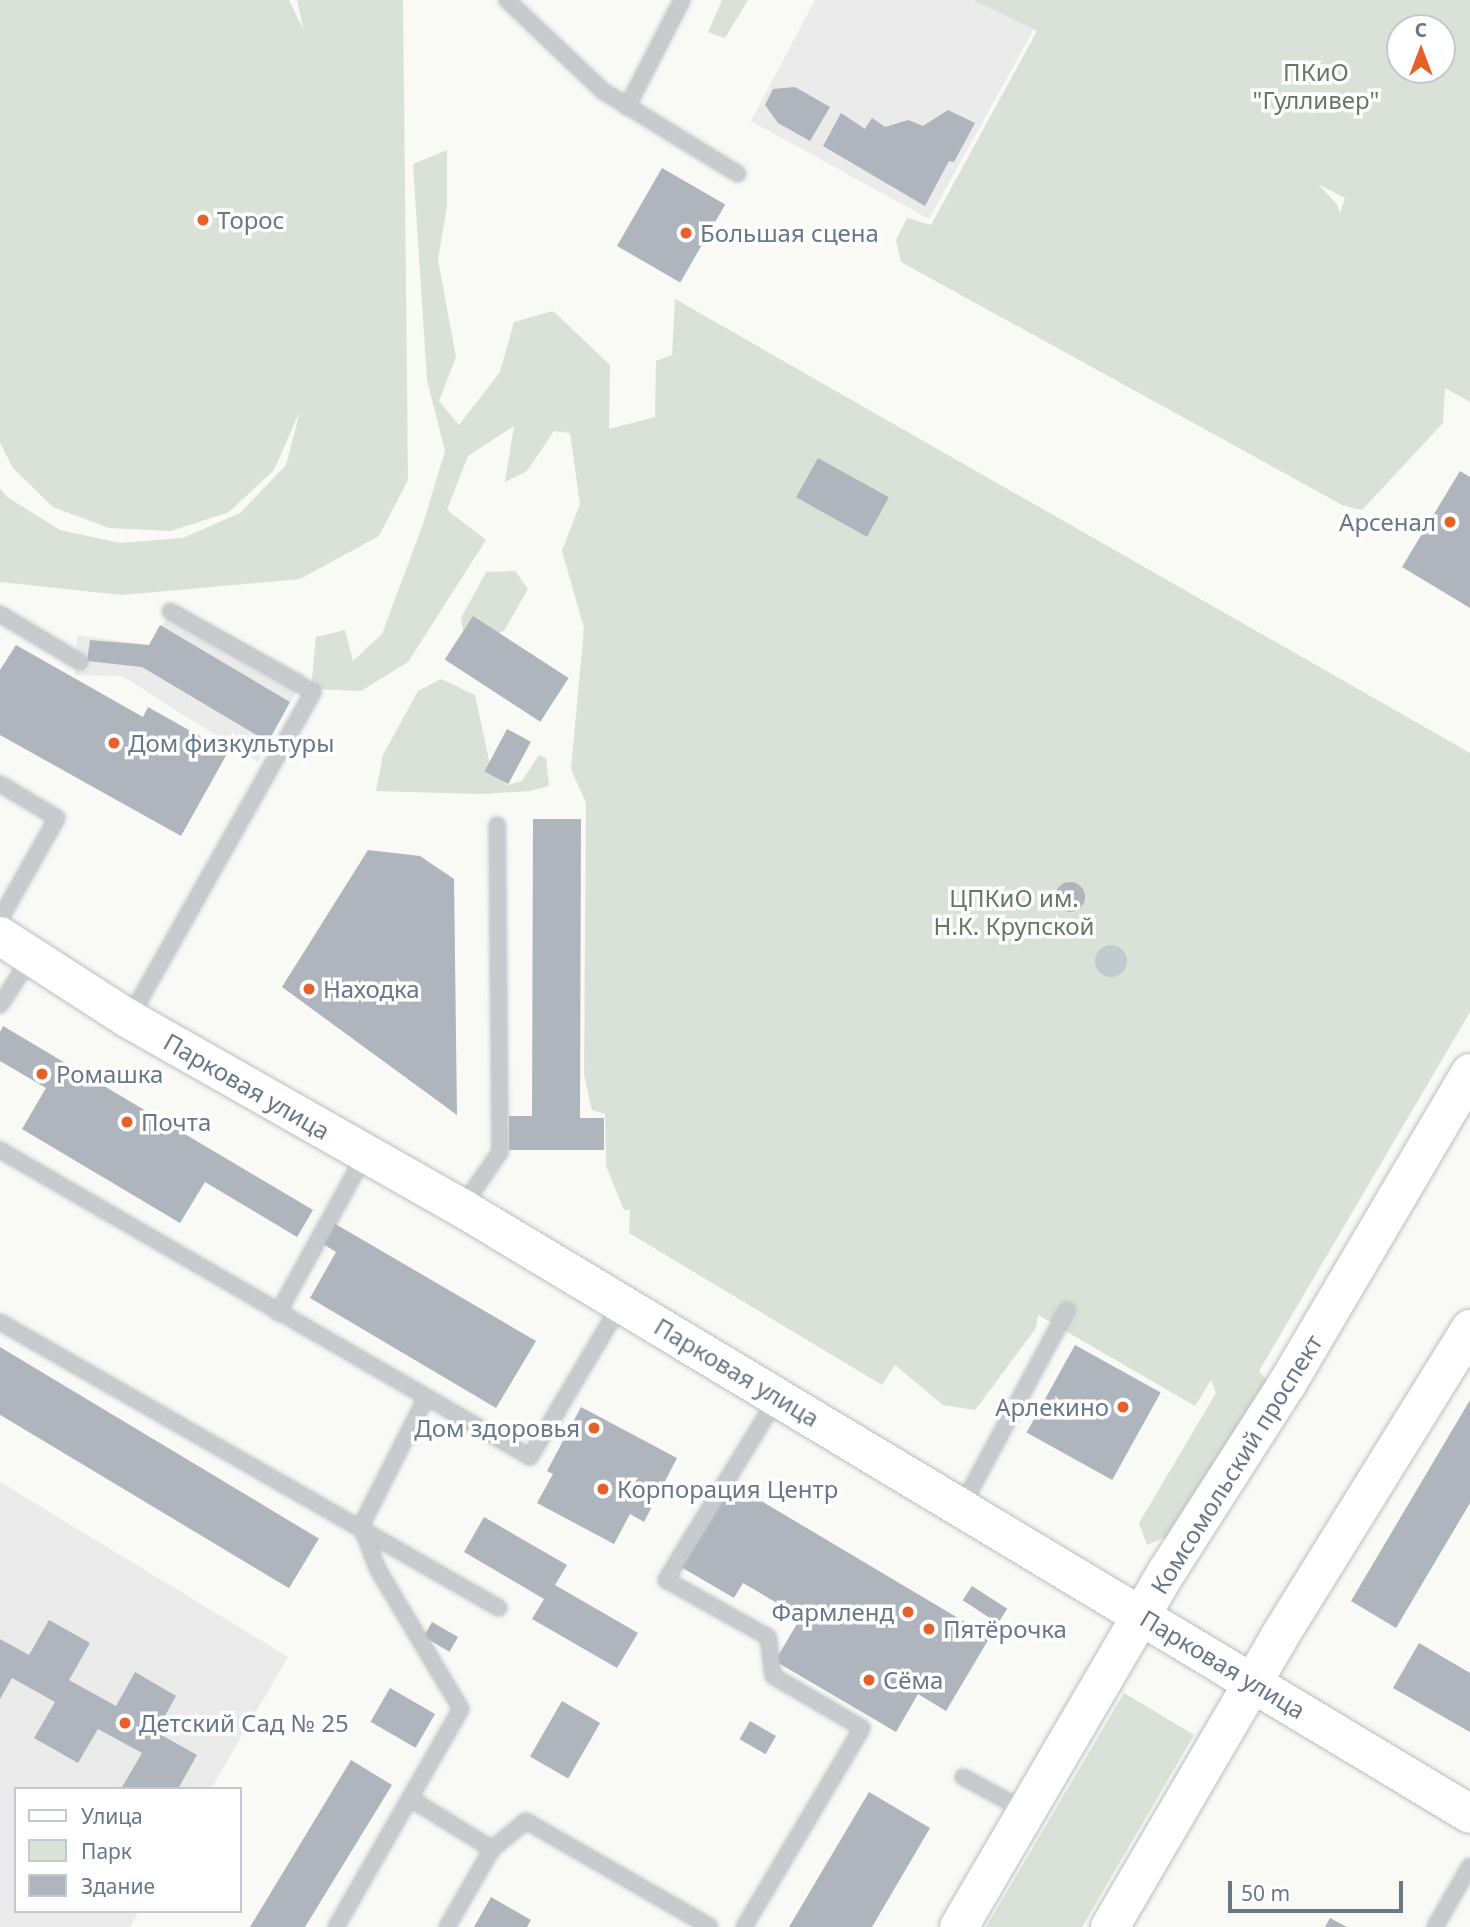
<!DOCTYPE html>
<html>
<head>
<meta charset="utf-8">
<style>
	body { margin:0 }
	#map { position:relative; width:1470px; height:1927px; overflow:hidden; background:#f9f9f6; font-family:"Noto Sans",sans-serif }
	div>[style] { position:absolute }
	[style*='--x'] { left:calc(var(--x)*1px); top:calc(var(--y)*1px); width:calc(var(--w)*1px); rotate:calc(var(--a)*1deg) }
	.built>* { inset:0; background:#eaebea }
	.green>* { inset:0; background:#dae1d7 }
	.water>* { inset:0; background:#c1cacf }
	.round { border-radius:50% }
	.building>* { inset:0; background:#aeb5bc; transform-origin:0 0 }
	.roads { filter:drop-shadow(0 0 2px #b9bec3) drop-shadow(0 0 2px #b9bec3) }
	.lane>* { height:14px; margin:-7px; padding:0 7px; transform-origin:7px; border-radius:7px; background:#c7cbce }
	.secondary>* { height:38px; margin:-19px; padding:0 19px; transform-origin:19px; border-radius:19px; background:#fff }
	.dots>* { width:19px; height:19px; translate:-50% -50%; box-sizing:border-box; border:4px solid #fff; border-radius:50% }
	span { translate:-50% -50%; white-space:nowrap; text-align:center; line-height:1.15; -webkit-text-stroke:7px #fff; paint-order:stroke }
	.park-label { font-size:24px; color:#667a63 }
	.poi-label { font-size:24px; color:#687888 }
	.left { translate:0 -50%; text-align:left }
	.right { translate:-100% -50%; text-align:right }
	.street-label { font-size:24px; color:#687888 }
	.legend { position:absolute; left:14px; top:1787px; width:228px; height:126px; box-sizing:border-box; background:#fff; border:2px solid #c3c9cf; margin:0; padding:9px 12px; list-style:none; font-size:21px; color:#687888 }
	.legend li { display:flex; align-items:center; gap:14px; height:35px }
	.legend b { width:35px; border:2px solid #c3c9cf }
	.north { position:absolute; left:1386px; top:14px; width:70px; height:70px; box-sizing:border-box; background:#fff; border:2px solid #c3c9cf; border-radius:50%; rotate:0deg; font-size:19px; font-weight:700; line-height:28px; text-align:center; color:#687888 }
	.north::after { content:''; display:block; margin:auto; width:24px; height:32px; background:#e6602a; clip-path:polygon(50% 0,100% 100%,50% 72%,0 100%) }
	.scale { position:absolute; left:1228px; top:1881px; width:175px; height:32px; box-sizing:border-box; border:4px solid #687888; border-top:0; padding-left:9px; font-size:21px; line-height:24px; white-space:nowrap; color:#687888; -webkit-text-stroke:5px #fff; paint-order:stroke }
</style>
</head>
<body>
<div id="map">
	<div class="built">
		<i style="clip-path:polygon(815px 0,973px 0,1034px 29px,929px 219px,751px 121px)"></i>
		<i style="clip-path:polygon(175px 605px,305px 675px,258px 762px,122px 676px,75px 675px,77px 635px,149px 645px)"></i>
		<i style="clip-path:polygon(0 1482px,288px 1657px,211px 1789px,16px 1789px,16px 1911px,139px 1911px,130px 1927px,0 1927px)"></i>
	</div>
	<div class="green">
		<i style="clip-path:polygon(0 0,289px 0,304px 31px,297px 0,403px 0,408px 480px,379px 536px,300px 579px,122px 595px,0 582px,0 488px,7px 497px,60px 530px,120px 543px,183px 538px,240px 513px,286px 465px,300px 411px,274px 470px,229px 512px,171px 531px,109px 528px,53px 507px,13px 468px,0 443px)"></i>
		<i style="clip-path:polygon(722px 0,748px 0,725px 38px,708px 32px)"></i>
		<i style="clip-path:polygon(evenodd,973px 0,1470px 0,1470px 402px,1445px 388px,1443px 423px,1362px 510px,1344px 506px,901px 262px,896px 240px,907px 218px,931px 225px,1037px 31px,973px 0,1400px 28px,1442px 28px,1442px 70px,1400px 70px,1400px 28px,973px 0,1318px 184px,1345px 198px,1340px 213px,1337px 204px,1318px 184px)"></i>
		<i style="clip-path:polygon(447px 150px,447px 206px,438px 260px,456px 357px,439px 401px,459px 425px,500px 372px,514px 322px,553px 311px,610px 365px,609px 429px,655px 417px,656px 361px,672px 355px,675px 299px,1470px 753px,1470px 1012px,1259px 1371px,1270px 1384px,1173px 1534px,1147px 1545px,1139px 1523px,1216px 1393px,1211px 1380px,1195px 1406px,1038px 1315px,1036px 1328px,975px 1410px,943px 1405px,895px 1365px,882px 1385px,629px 1233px,630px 1210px,624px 1210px,606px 1166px,605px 1114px,592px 1110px,584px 1075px,586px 803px,571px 769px,584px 628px,562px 551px,580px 504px,570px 433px,554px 431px,527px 471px,505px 482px,514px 426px,468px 456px,447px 510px,486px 540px,408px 662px,361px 691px,311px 689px,316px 637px,345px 630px,353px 661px,382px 634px,423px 524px,445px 451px,427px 380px,413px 164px)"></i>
		<i style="clip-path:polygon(515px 571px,528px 589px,504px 631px,465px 644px,461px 618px,486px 572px)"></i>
		<i style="clip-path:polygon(441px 679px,475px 695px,492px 774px,508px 785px,522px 781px,539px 755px,546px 758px,549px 786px,530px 791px,480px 794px,376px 791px,383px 755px,418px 691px)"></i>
		<i style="clip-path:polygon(1124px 1693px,1194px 1735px,1082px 1927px,986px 1927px)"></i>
	</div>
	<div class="water">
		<i class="round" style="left:1095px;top:945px;width:32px;height:32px"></i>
	</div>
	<div class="building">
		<i style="clip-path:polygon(795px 87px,830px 107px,810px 141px,778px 123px,765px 105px,773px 89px)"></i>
		<i style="clip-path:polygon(948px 110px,975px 123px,954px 162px,949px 161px,925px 206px,823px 146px,841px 113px,865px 129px,872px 118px,885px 127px,908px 120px,923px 126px)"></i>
		<i style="left:662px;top:168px;width:73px;height:90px;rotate:30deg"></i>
		<i style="left:818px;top:458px;width:81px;height:45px;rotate:29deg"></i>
		<i style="clip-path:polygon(1460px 471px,1470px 477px,1470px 608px,1402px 567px)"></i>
		<i style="left:473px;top:616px;width:114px;height:52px;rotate:33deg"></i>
		<i style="clip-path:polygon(160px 625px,290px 702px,268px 742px,142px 667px,87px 661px,90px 640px,149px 645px)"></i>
		<i style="clip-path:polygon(16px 645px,143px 717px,148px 707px,228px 752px,181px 836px,0 735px,0 670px)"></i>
		<i style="left:507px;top:729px;width:27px;height:48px;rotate:28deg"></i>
		<i style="clip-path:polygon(533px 819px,581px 819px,580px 1118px,604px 1118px,604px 1150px,509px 1150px,509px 1116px,532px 1116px)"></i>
		<i style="clip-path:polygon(368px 850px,420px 856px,454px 879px,457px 1115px,282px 987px)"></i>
		<i class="round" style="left:1055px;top:882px;width:30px;height:30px"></i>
		<i style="clip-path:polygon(3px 1026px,313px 1210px,297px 1237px,205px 1182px,180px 1223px,22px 1129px,46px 1088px,0 1061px,0 1032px)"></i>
		<i style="clip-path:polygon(332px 1222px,536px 1341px,496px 1408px,310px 1298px,336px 1252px,320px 1242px)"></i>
		<i style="left:1075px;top:1345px;width:98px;height:100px;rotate:29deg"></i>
		<i style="left:0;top:1347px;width:372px;height:58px;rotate:31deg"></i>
		<i style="clip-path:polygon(1470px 1400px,1470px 1503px,1396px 1628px,1351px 1601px)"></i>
		<i style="clip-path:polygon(581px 1407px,677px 1458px,644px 1522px,630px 1514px,614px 1544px,537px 1503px,553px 1474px,547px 1471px)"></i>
		<i style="clip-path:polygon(731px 1483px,990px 1637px,946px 1711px,918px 1694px,896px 1732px,775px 1661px,801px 1617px,743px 1583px,734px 1598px,681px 1567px)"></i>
		<i style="clip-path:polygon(484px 1517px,567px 1565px,555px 1585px,638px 1633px,617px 1668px,532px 1619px,544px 1599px,464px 1552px)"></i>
		<i style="left:972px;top:1586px;width:42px;height:17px;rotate:33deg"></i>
		<i style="clip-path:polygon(49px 1620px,90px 1643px,69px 1680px,116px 1706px,135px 1672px,176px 1696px,156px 1732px,197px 1755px,178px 1789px,121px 1789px,142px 1753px,98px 1729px,78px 1763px,34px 1738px,55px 1702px,12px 1678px,0 1699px,0 1639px,29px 1655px)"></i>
		<i style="left:432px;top:1622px;width:30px;height:17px;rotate:30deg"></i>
		<i style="clip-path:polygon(1419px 1643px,1470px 1673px,1470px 1732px,1393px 1688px)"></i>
		<i style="left:390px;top:1688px;width:52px;height:39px;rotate:30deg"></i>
		<i style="left:562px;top:1701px;width:44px;height:64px;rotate:30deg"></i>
		<i style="left:750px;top:1721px;width:30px;height:21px;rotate:30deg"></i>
		<i style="clip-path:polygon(351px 1760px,392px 1785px,305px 1927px,250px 1927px)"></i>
		<i style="clip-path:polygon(869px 1792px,930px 1828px,872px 1927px,789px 1927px)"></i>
		<i style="clip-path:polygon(491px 1897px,531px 1920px,527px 1927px,474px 1927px)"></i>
		<i style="clip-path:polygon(1330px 1918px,1347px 1927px,1325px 1927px)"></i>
	</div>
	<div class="roads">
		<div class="lane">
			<i style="--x:507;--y:0;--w:132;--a:43.5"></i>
			<i style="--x:603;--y:91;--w:158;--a:31.6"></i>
			<i style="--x:627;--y:107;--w:120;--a:-62.8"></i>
			<i style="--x:0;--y:614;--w:93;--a:31"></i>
			<i style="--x:0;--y:784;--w:66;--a:30.8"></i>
			<i style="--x:57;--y:818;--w:116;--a:119.4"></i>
			<i style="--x:0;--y:1005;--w:59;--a:-56.9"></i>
			<i style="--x:130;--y:1017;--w:373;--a:-60.6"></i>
			<i style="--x:313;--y:692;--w:164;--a:-150.5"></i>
			<i style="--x:0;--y:1150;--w:612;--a:30.08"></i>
			<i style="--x:530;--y:1457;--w:178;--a:-59.3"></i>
			<i style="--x:462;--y:1207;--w:67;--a:-55.4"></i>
			<i style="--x:500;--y:1152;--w:327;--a:-90.5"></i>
			<i style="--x:278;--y:1313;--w:180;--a:-61.2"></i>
			<i style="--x:0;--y:1322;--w:575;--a:29.82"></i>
			<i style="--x:962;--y:1506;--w:222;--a:-61.8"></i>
			<i style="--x:963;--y:1777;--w:72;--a:28.4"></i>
			<i style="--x:411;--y:1799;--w:95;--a:31.7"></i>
			<i style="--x:492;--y:1849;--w:44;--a:-39.5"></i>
			<i style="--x:526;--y:1821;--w:212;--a:29.9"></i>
			<i style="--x:336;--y:1927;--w:251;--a:-60.2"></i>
			<i style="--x:461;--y:1709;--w:162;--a:-120.8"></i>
			<i style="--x:378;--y:1570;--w:47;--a:-111.1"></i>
			<i style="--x:361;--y:1526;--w:144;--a:-63.1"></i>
			<i style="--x:447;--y:1927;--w:90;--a:-60"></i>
			<i style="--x:744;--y:1927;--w:231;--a:-59.3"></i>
			<i style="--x:862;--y:1728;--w:103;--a:-149.7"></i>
			<i style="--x:773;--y:1676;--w:39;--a:-97"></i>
			<i style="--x:768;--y:1637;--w:117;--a:-150.8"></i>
			<i style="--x:666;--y:1580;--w:211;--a:-58.6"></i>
			<i style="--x:1435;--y:1927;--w:70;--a:-60.2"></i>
		</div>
		<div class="secondary">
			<i style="--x:0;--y:936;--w:153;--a:32.8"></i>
			<i style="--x:129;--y:1019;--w:383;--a:29.6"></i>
			<i style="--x:462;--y:1208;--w:1176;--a:31.01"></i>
			<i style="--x:959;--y:1927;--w:410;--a:-59.7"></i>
			<i style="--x:1166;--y:1573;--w:224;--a:-57.4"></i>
			<i style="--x:1287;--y:1384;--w:361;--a:-59.5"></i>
			<i style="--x:1110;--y:1927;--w:333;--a:-59.7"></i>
			<i style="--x:1278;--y:1639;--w:365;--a:-58.2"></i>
		</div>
	</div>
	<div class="dots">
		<i style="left:203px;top:220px;background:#e6602a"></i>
		<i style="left:686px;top:233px;background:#e6602a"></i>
		<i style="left:1450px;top:522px;background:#e6602a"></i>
		<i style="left:114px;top:743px;background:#e6602a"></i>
		<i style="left:309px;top:989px;background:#e6602a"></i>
		<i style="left:42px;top:1074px;background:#e6602a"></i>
		<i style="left:127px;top:1122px;background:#e6602a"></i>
		<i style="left:1123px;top:1407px;background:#e6602a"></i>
		<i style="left:594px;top:1428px;background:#e6602a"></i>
		<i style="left:603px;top:1489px;background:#e6602a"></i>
		<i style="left:908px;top:1612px;background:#e6602a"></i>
		<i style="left:929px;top:1629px;background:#e6602a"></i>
		<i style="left:869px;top:1680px;background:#e6602a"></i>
		<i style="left:125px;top:1723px;background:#e6602a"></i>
	</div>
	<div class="park-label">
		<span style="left:1316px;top:86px">ПКиО<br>"Гулливер"</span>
		<span style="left:1014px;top:912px">ЦПКиО им.<br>Н.К. Крупской</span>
	</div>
	<div class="poi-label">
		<span class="left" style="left:217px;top:220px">Торос</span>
		<span class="left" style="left:700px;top:233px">Большая сцена</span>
		<span class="right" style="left:1436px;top:522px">Арсенал</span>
		<span class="left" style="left:128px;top:743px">Дом физкультуры</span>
		<span class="left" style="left:323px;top:989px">Находка</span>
		<span class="left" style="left:56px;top:1074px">Ромашка</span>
		<span class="left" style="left:141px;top:1122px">Почта</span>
		<span class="right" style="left:1109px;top:1407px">Арлекино</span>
		<span class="right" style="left:580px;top:1428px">Дом здоровья</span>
		<span class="left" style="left:617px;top:1489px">Корпорация Центр</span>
		<span class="right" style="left:894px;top:1612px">Фармленд</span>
		<span class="left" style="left:943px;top:1629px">Пятёрочка</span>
		<span class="left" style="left:883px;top:1680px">Сёма</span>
		<span class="left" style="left:139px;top:1723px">Детский Сад № 25</span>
	</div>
	<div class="street-label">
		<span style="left:247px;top:1086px;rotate:30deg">Парковая улица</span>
		<span style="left:737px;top:1372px;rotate:31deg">Парковая улица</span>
		<span style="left:1236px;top:1464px;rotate:-58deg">Комсомольский проспект</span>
		<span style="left:1223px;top:1664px;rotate:31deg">Парковая улица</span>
	</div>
	<ul class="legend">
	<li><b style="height:9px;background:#fff"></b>Улица</li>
	<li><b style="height:19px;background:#dae1d7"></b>Парк</li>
	<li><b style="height:19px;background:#aeb5bc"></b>Здание</li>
	</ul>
	<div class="north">С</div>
	<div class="scale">50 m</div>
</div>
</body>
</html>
